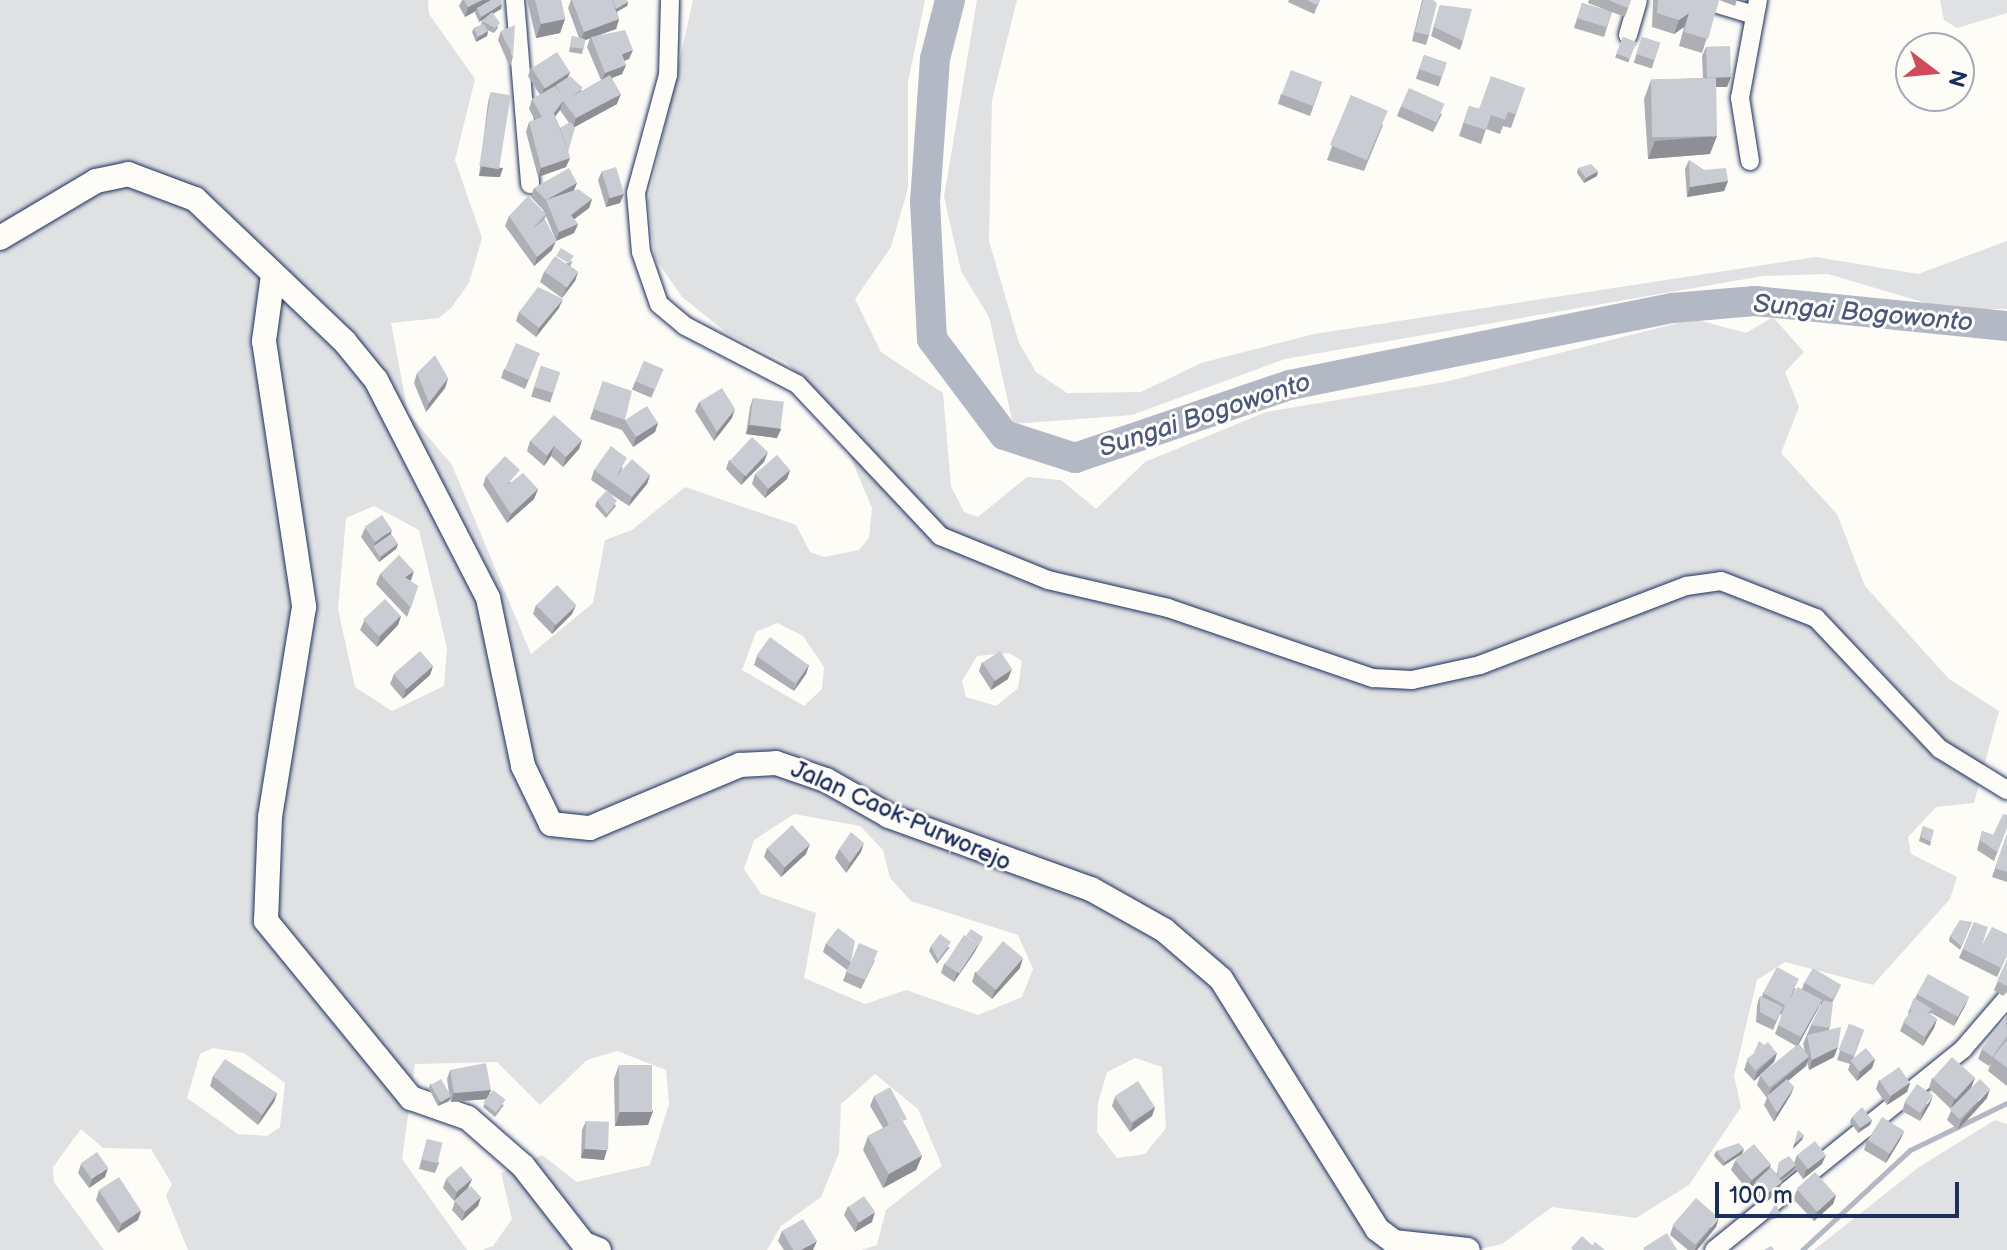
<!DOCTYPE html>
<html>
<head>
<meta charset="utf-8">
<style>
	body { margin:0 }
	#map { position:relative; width:2007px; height:1250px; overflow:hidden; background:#fdfcf7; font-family:"Balsamiq Sans",sans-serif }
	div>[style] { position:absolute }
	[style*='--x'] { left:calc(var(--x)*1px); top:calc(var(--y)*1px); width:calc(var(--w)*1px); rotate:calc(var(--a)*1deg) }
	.green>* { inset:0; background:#e0e1e3 }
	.stream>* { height:5px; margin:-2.5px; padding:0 2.5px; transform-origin:2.5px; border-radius:2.5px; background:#b3b8c5 }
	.river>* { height:30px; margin:-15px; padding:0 15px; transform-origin:15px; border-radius:15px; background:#b3b8c5 }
	.roads { filter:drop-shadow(0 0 2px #1b2f5e) drop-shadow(0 0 2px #1b2f5e) }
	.street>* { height:18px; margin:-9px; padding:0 9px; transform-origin:9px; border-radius:9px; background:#fdfcf7 }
	.secondary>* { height:24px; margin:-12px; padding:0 12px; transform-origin:12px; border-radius:12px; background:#fdfcf7 }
	.wall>* { inset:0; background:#adafb5; transform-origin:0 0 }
	.shaded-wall>* { inset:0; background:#8d8f94 }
	.building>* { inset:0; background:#c9ccd3; transform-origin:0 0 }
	span { translate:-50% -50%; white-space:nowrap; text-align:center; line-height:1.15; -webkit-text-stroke:6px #fdfcf7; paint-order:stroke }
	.street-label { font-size:24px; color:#1b2f5e }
	.water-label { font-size:26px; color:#49587d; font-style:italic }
	.north { position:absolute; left:1895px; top:32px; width:80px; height:80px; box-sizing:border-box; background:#fdfcf7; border:2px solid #a3aaba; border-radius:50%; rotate:106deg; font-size:22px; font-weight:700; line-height:32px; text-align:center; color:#1b2f5e }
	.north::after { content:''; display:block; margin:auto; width:28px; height:36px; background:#d1495b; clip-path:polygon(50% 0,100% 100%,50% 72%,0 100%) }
	.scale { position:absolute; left:1715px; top:1182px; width:244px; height:36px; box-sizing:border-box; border:4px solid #1b2f5e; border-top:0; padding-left:10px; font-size:24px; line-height:28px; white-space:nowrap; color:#1b2f5e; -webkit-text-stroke:6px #fdfcf7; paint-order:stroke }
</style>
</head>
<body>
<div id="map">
	<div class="green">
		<i style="clip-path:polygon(evenodd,0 0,428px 0,429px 14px,475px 79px,455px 160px,482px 238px,469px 283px,451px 308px,439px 318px,391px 323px,408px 413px,452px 465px,531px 654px,593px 603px,605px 540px,632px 530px,685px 487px,796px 525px,810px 552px,824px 557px,859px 550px,869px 538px,872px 508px,831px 411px,786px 362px,727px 333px,682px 297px,655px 258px,648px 202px,693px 0,925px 0,908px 82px,908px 188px,891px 247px,855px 299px,881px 352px,943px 393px,951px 486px,964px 512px,978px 517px,1027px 477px,1061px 480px,1096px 509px,1145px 462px,1266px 412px,1445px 382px,1694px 319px,1746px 333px,1773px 317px,1804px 352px,1785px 372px,1799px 407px,1781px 453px,1837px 514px,1865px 586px,1949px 679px,1999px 711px,1974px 803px,1936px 807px,1908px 837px,1911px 854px,1957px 877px,1950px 899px,1873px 985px,1785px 962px,1757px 980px,1734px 1076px,1741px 1107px,1689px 1185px,1636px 1218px,1552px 1207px,1502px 1244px,1476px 1250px,861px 1250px,877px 1245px,886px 1210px,942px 1166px,918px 1109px,875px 1074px,841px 1104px,839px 1153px,821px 1197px,781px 1226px,767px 1250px,482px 1250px,493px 1246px,512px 1219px,501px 1173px,542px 1155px,577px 1182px,650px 1165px,669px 1104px,666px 1070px,617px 1051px,587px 1060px,540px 1105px,497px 1062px,415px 1064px,402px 1159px,467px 1250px,188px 1250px,166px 1196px,172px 1184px,151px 1149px,103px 1148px,81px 1129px,53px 1167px,54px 1182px,104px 1250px,0 1250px,0 0,374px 506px,419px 530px,447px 648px,444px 686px,392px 711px,355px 687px,338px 609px,346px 518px,374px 506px,0 0,777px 623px,803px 636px,824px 667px,822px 689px,804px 706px,742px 670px,756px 632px,777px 623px,0 0,1009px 653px,1022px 661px,1018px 688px,996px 706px,966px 697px,962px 681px,977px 656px,1009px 653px,0 0,794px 814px,860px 826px,883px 850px,890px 878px,911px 901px,1018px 935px,1033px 969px,1022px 997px,978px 1015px,906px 990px,865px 1004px,804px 978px,816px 913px,761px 894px,744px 869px,754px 840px,794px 814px,0 0,213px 1048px,244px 1053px,285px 1083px,280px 1127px,267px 1136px,238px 1134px,187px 1098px,200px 1054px,213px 1048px,0 0,1135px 1058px,1162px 1067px,1166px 1128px,1145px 1154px,1117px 1158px,1097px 1132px,1098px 1103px,1107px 1072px,1135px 1058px)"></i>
		<i style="clip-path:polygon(977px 0,1017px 0,992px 100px,989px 241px,1019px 343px,1036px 372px,1067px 393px,1141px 392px,1201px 363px,1314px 334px,1816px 257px,1918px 274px,2007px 241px,2007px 309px,1946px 309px,1828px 274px,1763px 276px,1285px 359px,1132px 415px,1013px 424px,989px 317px,961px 271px,944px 197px)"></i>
		<i style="clip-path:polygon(1940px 0,2007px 0,2007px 13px,1957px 28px,1944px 20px)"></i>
		<i style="clip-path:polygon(1995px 1120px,2007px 1124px,2007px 1250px,1814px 1250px,1919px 1167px)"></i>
	</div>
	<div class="stream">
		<i style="--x:1802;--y:1250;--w:147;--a:-42.8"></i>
		<i style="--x:1910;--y:1150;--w:108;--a:-25.9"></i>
	</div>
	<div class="river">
		<i style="--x:950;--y:0;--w:61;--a:104.3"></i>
		<i style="--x:935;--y:59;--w:142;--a:94"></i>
		<i style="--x:925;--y:201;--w:138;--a:87.1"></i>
		<i style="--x:932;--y:339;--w:120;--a:53.1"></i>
		<i style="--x:1004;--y:435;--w:75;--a:17.9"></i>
		<i style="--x:1075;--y:458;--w:227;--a:-18.8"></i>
		<i style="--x:1290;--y:385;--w:391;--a:-11.4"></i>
		<i style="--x:1673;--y:308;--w:82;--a:-4.9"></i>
		<i style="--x:1755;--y:301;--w:253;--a:5.7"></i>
	</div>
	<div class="roads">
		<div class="street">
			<i style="--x:515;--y:0;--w:185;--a:85.3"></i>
			<i style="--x:670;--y:0;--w:75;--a:91.5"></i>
			<i style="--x:668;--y:75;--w:122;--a:105.2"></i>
			<i style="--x:636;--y:193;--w:59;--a:85.2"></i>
			<i style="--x:641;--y:252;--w:55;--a:70.9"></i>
			<i style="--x:659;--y:304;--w:34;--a:40"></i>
			<i style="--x:685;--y:326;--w:126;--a:27.4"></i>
			<i style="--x:797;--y:384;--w:209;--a:46.7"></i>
			<i style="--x:940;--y:536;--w:117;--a:22.2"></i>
			<i style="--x:1048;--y:580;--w:123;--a:13.1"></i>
			<i style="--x:1168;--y:608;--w:217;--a:18.9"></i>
			<i style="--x:1373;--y:678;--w:39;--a:3"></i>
			<i style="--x:1412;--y:680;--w:70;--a:-12.4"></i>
			<i style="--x:1480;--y:665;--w:221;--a:-21"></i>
			<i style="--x:1686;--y:586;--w:35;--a:-8"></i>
			<i style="--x:1721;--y:581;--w:102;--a:21.3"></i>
			<i style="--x:1816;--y:618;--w:180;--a:46.6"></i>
			<i style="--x:1940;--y:749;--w:79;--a:31.5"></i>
			<i style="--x:1704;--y:0;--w:52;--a:16.7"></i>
			<i style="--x:1628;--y:35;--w:36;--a:-74"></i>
			<i style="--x:1750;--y:161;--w:64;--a:-99"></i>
			<i style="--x:1740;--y:98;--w:100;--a:-79.6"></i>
			<i style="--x:1714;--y:1250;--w:320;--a:-38.9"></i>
			<i style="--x:1963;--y:1049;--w:67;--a:-49.2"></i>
		</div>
		<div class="secondary">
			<i style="--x:0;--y:238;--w:112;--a:-30.7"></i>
			<i style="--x:96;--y:181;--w:33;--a:-12"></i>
			<i style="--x:128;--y:174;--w:72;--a:20.5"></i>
			<i style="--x:195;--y:199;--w:207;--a:43.6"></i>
			<i style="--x:345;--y:342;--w:49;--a:50.8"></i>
			<i style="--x:376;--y:380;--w:245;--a:62.8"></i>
			<i style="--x:488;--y:598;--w:172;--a:78.2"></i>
			<i style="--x:523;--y:766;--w:64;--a:64.2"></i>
			<i style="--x:551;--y:824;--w:39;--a:6"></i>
			<i style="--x:590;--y:828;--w:163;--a:-22.8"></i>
			<i style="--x:740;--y:765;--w:36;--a:-3"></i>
			<i style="--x:776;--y:763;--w:53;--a:18.8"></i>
			<i style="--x:826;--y:780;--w:73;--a:29.7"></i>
			<i style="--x:889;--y:816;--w:215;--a:19.9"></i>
			<i style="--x:1091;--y:889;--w:84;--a:29.3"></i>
			<i style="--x:1164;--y:930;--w:75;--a:40.7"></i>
			<i style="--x:1221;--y:979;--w:295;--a:58"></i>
			<i style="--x:1377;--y:1229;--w:21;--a:37"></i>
			<i style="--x:1394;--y:1242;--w:74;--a:6.2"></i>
			<i style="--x:273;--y:275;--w:67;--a:97.8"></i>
			<i style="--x:264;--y:341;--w:269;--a:81.4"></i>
			<i style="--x:304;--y:607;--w:213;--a:99.2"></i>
			<i style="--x:270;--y:817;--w:104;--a:92.2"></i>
			<i style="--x:266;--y:921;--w:229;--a:50.7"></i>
			<i style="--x:411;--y:1098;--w:60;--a:19.3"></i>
			<i style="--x:468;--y:1118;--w:73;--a:41.1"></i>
			<i style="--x:523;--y:1166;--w:99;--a:52"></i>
			<i style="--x:584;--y:1244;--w:16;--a:22"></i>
		</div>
	</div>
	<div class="wall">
		<i style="clip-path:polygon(462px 0,501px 0,501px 9px,493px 13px,498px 28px,494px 33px,487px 30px,488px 31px,487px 36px,476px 42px,472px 32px,474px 28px,481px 25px,482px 21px,486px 18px,479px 22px,475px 13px,476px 11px,465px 17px,459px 6px)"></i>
		<i style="clip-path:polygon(527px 0,561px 0,565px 19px,560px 33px,536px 38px)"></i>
		<i style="clip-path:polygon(evenodd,571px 0,612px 0,628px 2px,627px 6px,617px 12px,619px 19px,616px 29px,595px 36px,629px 59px,624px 61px,626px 65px,622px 74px,612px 78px,617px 104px,574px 127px,568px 152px,570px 158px,566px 167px,538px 177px,526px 132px,529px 122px,535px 120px,529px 109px,532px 99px,540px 95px,528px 76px,531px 67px,570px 72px,568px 77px,582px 91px,601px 80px,587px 47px,590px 38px,585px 40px,582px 54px,569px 52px,572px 36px,579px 38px,568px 8px,571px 0,560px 110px,569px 123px,560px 128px,555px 116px,560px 110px)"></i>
		<i style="clip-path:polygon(1289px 0,1320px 0,1314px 14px,1288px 2px)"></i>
		<i style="clip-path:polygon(1422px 0,1433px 0,1429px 35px,1426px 45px,1412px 41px)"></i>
		<i style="clip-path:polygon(1589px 0,1631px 0,1625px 17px,1612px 12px,1604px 37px,1574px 28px,1582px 3px,1609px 11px,1588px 3px)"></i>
		<i style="clip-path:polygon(1653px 0,1737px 0,1735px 6px,1719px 0,1702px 53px,1679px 46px,1684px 27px,1674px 34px,1652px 27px)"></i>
		<i style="clip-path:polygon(1440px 5px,1463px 41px,1460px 50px,1431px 36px)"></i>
		<i style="clip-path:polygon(501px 31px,513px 57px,510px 67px,498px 40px)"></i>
		<i style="left:1623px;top:37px;width:14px;height:22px;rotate:21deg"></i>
		<i style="left:1642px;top:37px;width:19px;height:27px;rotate:18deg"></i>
		<i style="clip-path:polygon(1706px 47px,1731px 77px,1727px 87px,1716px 87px,1710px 154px,1648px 159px,1644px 99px,1651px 80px,1703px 78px,1702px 56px)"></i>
		<i style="left:1424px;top:55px;width:24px;height:25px;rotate:19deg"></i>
		<i style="clip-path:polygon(1322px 82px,1310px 116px,1278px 104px,1281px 94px)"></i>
		<i style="clip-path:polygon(1525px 88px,1511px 128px,1503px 126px,1500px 134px,1486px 129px,1481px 144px,1459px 136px,1469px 106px,1479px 109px)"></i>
		<i style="clip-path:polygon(491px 92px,500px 177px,479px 176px,488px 102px)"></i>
		<i style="clip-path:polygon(1351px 95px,1383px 125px,1364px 171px,1327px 160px)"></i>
		<i style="clip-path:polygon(1401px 106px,1442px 114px,1433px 132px,1397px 116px)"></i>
		<i style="clip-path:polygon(1689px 160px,1704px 170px,1728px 181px,1724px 191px,1687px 197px,1685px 169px)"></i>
		<i style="clip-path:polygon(1578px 168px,1597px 176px,1584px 183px,1577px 173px)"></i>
		<i style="clip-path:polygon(602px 171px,624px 194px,620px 203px,606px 207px,598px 180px)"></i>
		<i style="clip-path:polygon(577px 183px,574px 190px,592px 199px,589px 208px,574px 219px,578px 224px,574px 233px,556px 241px,546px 216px,544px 220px,552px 250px,534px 266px,505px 226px,509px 216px,544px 211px,531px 197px,534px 188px)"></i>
		<i style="clip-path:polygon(573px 261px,570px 266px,578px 272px,575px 281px,562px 298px,540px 282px,544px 272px)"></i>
		<i style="clip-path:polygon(559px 308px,536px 337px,516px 321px,519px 312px)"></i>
		<i style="left:644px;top:361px;width:21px;height:31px;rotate:23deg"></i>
		<i style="clip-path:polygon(536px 362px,525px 389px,501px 378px,504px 369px)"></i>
		<i style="left:541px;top:366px;width:20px;height:32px;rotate:18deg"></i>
		<i style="clip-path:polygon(417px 373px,448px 378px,445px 388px,426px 412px,414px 383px)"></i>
		<i style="clip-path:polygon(603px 381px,625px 420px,658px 423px,655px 432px,633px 447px,622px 430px,590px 419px)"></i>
		<i style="clip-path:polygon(753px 398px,781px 429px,777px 438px,746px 434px,750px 407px)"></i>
		<i style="clip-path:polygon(699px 402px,732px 418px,714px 441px,695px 411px)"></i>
		<i style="clip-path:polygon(582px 440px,579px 449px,563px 467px,551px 456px,544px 466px,527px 451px,530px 441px)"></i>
		<i style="clip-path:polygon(729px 460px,764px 462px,741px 485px,726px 469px)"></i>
		<i style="clip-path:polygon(623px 467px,621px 472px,650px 475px,647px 484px,629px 506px,609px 493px,616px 506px,606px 518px,595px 506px,597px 501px,607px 491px,591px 480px,594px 470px)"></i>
		<i style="clip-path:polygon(790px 470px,787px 479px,765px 498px,752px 484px,755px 474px)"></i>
		<i style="clip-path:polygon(486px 476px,538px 489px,534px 499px,507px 523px,483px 485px)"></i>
		<i style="clip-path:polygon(365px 528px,391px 534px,398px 544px,396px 549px,379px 562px,361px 537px)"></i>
		<i style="clip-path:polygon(380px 574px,411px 580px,410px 581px,418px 586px,407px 617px,376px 584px)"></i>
		<i style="clip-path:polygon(536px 605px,572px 614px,552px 634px,533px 614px)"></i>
		<i style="clip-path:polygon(401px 616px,398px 625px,377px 647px,360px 630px,364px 621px)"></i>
		<i style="clip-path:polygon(757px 656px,809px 665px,806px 674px,794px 691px,754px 665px)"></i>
		<i style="clip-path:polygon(982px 662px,1008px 679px,991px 690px,979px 671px)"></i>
		<i style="clip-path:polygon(433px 666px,430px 675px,403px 699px,390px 684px,394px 674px)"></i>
		<i style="clip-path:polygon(1923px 826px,1931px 842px,1930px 846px,1919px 841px)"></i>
		<i style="clip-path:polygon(2007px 827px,1994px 861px,1977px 850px,1982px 831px,1993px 835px)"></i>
		<i style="clip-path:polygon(2007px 834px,2007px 882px,1992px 877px)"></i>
		<i style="clip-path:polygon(767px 848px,806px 854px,781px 877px,764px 857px)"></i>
		<i style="clip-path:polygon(839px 849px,861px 852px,846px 873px,835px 858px)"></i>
		<i style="clip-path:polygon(1972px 922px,1960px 950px,1949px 941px,1950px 936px)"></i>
		<i style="clip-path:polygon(1974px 922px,1982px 945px,2007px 955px,1997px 977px,1959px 958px)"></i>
		<i style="clip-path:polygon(983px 937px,974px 953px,954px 982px,941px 973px,944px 964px)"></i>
		<i style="clip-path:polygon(826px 943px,851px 962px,875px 960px,861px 989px,843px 981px,847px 970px,823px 952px)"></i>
		<i style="clip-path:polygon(931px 946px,950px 947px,937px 964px,929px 951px)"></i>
		<i style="clip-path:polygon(2007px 960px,2007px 992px,2003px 996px,1994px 990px)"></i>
		<i style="clip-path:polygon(1020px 968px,992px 999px,972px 982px,975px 972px)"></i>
		<i style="clip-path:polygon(evenodd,1804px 983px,1841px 985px,1832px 1003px,1829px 1030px,1834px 1057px,1809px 1070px,1807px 1062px,1806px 1066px,1788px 1081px,1794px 1087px,1790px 1096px,1774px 1122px,1764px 1105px,1767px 1098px,1757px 1085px,1760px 1076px,1796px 1046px,1775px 1034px,1782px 1015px,1780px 1014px,1773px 1030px,1756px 1022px,1757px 1005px,1760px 996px,1762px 997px,1763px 993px,1796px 988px,1793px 994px,1802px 989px,1804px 983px,1820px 1004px,1821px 1005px,1811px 1025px,1803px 1044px,1805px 1051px,1799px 1044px,1820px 1004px)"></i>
		<i style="clip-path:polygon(1917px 994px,1965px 1006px,1954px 1026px,1931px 1013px,1930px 1014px,1937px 1019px,1934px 1028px,1923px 1046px,1900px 1031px,1904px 1022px,1909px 1014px,1908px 1013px,1914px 998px,1915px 999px)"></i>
		<i style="clip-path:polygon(2007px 1015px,2007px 1086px,1988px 1071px,1991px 1063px,1989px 1066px,1978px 1059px,1982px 1049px)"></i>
		<i style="clip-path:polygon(1849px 1024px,1864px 1030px,1853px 1059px,1875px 1059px,1872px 1068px,1857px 1081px,1848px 1070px,1850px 1064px,1837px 1060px)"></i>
		<i style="clip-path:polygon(1777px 1053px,1774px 1062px,1754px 1081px,1744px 1070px,1747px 1061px)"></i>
		<i style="clip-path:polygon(619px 1065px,653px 1111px,648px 1125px,615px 1126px,614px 1079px)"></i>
		<i style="clip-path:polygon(450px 1070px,491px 1090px,487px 1098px,504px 1105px,495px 1117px,483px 1107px,487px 1099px,451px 1102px,450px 1098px,449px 1101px,438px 1106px,429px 1089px,430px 1084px,449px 1093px,447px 1079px)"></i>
		<i style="clip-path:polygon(213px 1076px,277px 1093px,274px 1102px,258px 1125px,210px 1086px)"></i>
		<i style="clip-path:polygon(1932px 1078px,1975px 1078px,1971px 1088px,1951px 1109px,1929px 1088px)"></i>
		<i style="clip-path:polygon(1879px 1080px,1910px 1083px,1907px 1092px,1887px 1105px,1876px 1089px)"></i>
		<i style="clip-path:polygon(874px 1096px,905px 1125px,922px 1156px,916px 1170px,883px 1188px,863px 1150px,868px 1136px,883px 1128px,870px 1106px)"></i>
		<i style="clip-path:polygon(1115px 1097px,1155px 1107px,1152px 1116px,1130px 1132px,1112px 1106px)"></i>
		<i style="clip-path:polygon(1987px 1098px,1958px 1130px,1947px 1120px,1951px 1111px)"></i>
		<i style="clip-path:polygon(1905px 1102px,1930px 1104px,1920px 1121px,1902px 1111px)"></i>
		<i style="clip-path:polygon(1852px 1117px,1872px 1120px,1870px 1125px,1858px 1133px,1850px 1122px)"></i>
		<i style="clip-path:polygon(586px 1121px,604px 1160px,581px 1158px,582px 1130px)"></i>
		<i style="clip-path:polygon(1904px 1131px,1900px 1140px,1886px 1163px,1864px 1150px,1867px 1140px)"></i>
		<i style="clip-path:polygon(427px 1139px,439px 1163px,435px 1173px,419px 1169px)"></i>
		<i style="clip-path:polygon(1744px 1149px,1742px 1154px,1723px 1166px,1714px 1156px,1716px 1151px)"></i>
		<i style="clip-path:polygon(1797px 1155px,1822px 1164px,1803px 1179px,1795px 1168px,1794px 1170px,1781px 1180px,1779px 1191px,1765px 1203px,1751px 1191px,1754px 1185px,1748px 1190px,1731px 1170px,1735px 1161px,1770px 1168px,1777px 1174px,1779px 1162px,1794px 1163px)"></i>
		<i style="clip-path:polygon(81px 1164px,105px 1177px,89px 1188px,78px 1173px)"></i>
		<i style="clip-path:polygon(446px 1179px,472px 1179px,468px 1188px,454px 1201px,443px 1188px)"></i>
		<i style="clip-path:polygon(99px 1190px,141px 1211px,138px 1220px,118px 1233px,96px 1200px)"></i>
		<i style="clip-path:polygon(1797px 1190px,1836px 1195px,1833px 1204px,1814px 1221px,1793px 1199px)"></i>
		<i style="clip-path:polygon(481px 1197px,478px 1206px,462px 1221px,452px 1210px,455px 1201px)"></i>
		<i style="clip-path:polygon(848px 1206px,872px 1222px,855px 1232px,844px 1215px)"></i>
		<i style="clip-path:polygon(1673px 1226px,1716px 1227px,1697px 1250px,1688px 1250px,1670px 1235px)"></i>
		<i style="clip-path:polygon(782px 1231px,813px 1250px,784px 1250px,778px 1241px)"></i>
	</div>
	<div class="shaded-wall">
		<i style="clip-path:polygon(482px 0,495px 0,477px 8px,476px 11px,465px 17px,468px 7px)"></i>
		<i style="clip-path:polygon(628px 2px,627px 6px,612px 14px,614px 9px)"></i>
		<i style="clip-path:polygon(502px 4px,501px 9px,479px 22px,481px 17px)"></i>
		<i style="clip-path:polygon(1689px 13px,1684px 27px,1674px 34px,1679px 20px)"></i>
		<i style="clip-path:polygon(565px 19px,560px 33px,536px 38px,541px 24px)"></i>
		<i style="clip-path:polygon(619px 19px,616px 29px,580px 42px,584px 32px)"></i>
		<i style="clip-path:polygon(488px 31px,487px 36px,476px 42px,478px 37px)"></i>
		<i style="clip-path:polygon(633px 50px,629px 59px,618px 63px,622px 54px)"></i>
		<i style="clip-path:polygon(626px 65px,622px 74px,601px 82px,605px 73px)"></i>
		<i style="clip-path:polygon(570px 72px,566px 82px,556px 85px,554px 89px,541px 97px,544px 88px)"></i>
		<i style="clip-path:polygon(1731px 77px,1727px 87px,1703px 87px,1706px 78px)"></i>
		<i style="clip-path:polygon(621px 94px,617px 104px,573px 128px,576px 118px)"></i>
		<i style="clip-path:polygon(563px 101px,560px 110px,551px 122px,554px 113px)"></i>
		<i style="clip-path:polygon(1717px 136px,1710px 154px,1648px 159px,1655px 141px)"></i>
		<i style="clip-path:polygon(570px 158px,566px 167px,538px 177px,541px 168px)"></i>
		<i style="clip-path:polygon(482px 166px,503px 168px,500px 177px,479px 176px)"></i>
		<i style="clip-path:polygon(1598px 171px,1597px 176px,1584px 183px,1586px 178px)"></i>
		<i style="clip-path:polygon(1728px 181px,1724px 191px,1687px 197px,1690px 187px)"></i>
		<i style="clip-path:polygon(577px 183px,573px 192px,546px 200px)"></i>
		<i style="clip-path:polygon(624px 194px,620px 203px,606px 207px,609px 198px)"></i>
		<i style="clip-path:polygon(592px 199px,589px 208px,568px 224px,571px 215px)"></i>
		<i style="clip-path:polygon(578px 224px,574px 233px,556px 241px,559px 232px)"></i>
		<i style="clip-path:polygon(556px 241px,552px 250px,534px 266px,537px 257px)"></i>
		<i style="clip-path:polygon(578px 272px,575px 281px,562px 298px,566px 289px)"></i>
		<i style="clip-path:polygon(563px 299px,559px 308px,536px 337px,539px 328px)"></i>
		<i style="clip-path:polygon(448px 378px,445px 388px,426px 412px,429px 403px)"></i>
		<i style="clip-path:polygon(735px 409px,732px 418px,714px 441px,717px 432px)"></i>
		<i style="clip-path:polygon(658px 423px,655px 432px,633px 447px,636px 437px)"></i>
		<i style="clip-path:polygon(749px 425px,781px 429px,777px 438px,746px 434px)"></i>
		<i style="clip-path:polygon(582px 440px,579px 449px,563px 467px,566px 457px)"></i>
		<i style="clip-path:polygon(554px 446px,551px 456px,544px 466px,547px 456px)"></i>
		<i style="clip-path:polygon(768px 452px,764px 462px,741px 485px,744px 476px)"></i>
		<i style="clip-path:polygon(790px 470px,787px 479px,765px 498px,768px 489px)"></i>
		<i style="clip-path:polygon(650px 475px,647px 484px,629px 506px,632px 497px)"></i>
		<i style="clip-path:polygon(538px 489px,534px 499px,507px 523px,511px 514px)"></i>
		<i style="clip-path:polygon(392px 530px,389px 539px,373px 547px,375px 543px)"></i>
		<i style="clip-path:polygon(398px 544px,396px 549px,379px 562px,381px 557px)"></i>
		<i style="clip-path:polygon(414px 571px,411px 580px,401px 586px,405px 577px)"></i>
		<i style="clip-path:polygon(576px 605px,572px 614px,552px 634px,555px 625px)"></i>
		<i style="clip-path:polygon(401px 616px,398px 625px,377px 647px,380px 637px)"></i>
		<i style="clip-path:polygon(809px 665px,806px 674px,794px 691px,798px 682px)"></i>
		<i style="clip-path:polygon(433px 666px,430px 675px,403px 699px,406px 689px)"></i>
		<i style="clip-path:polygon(1012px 669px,1008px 679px,991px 690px,994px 681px)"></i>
		<i style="clip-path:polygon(864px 843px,861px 852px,846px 873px,850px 863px)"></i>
		<i style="clip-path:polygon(810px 844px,806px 854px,781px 877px,785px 867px)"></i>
		<i style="clip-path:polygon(983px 937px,974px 953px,954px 982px,957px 973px)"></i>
		<i style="clip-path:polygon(1023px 958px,1020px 968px,992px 999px,995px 990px)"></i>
		<i style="clip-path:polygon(1969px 997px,1965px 1006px,1954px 1026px,1957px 1017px)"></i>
		<i style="clip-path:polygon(1822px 1000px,1818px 1009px,1797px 1047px,1801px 1037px)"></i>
		<i style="clip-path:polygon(1937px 1019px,1934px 1028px,1923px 1046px,1926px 1037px)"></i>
		<i style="clip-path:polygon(1838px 1047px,1834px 1057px,1809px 1070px,1812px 1060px)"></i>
		<i style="clip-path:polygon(1777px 1053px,1774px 1062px,1754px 1081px,1757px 1072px)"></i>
		<i style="clip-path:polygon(1809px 1057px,1806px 1066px,1767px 1098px,1771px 1089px)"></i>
		<i style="clip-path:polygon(1875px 1059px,1872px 1068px,1857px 1081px,1860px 1072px)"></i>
		<i style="clip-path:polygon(1975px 1078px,1971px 1088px,1951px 1109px,1954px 1100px)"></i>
		<i style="clip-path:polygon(1910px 1083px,1907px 1092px,1887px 1105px,1891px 1096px)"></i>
		<i style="clip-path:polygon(1794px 1087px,1790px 1096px,1774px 1122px,1777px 1113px)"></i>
		<i style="clip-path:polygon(1990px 1089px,1987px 1098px,1958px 1130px,1961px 1121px)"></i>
		<i style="clip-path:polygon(491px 1090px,487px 1099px,451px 1102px,454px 1093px)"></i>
		<i style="clip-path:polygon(277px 1093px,274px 1102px,258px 1125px,262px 1115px)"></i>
		<i style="clip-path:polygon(1933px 1095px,1930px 1104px,1920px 1121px,1923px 1112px)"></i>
		<i style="clip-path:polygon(451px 1096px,449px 1101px,438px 1106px,440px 1102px)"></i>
		<i style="clip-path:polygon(1155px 1107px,1152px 1116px,1130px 1132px,1133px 1123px)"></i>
		<i style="clip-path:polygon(653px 1111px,648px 1125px,615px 1126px,620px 1112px)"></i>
		<i style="clip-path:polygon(1872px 1120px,1870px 1125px,1858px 1133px,1860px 1128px)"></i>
		<i style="clip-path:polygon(1904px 1131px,1900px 1140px,1886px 1163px,1889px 1154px)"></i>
		<i style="clip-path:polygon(1804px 1135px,1802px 1140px,1793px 1149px,1794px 1144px)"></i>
		<i style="clip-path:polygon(584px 1149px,607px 1150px,604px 1160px,581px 1158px)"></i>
		<i style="clip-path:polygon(1744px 1149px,1742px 1154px,1723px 1166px,1725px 1162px)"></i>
		<i style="clip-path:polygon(1826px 1155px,1822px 1164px,1803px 1179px,1806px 1170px)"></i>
		<i style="clip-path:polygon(922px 1156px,916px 1170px,883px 1188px,889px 1174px)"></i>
		<i style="clip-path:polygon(1771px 1164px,1768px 1173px,1755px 1182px,1754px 1185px,1748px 1190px,1751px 1181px)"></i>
		<i style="clip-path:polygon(1796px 1165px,1794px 1170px,1775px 1185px,1777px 1181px)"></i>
		<i style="clip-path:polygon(108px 1168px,105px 1177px,89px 1188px,92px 1179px)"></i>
		<i style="clip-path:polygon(472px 1179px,468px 1188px,454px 1201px,457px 1192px)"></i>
		<i style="clip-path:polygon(1782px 1182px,1779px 1191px,1765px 1203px,1768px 1193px)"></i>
		<i style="clip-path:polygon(1836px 1195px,1833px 1204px,1814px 1221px,1817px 1212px)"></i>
		<i style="clip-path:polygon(481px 1197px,478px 1206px,462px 1221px,465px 1212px)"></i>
		<i style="clip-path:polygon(141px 1211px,138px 1220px,118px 1233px,122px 1224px)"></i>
		<i style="clip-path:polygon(875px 1212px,872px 1222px,855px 1232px,858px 1223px)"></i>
		<i style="clip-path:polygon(1769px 1214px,1780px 1214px,1778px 1218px,1767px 1219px)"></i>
		<i style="clip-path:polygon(1719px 1218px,1716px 1227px,1697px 1250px,1695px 1250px,1697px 1245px)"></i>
		<i style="clip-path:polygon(817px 1241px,813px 1250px,801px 1250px)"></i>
	</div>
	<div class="building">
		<i style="clip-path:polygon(464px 0,482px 0,468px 7px)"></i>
		<i style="clip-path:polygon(491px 0,501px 0,502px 4px,481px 17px,477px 8px)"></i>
		<i style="clip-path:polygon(535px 0,561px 0,565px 19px,541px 24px)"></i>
		<i style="clip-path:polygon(572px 0,612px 0,619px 19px,584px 32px)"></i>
		<i style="clip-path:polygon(615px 0,627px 0,628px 2px,616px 9px,613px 1px)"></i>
		<i style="clip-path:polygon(1307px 0,1319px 0,1317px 5px)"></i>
		<i style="clip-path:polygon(1423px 0,1433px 0,1437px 3px,1429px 35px,1415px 32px)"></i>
		<i style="clip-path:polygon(1608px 0,1631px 0,1628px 8px)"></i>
		<i style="clip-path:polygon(1658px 0,1719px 0,1708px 39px,1684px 32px,1689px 13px,1679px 20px,1657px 13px)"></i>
		<i style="left:1582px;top:3px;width:31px;height:16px;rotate:17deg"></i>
		<i style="clip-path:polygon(1440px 5px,1472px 9px,1463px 41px,1434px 27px)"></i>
		<i style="clip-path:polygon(492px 12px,500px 23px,495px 28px,482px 21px)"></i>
		<i style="clip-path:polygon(484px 24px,488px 31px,478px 37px,474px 28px)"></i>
		<i style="clip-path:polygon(515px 25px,513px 57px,501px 31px)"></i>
		<i style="clip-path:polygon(625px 30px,633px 50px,622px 54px,626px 65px,605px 73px,591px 37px)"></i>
		<i style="clip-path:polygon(572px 36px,585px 39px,584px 49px,570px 47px)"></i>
		<i style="left:1623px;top:37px;width:14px;height:18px;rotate:21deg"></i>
		<i style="left:1642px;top:37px;width:19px;height:18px;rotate:18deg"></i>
		<i style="left:1730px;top:46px;width:31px;height:24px;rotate:88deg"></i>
		<i style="left:557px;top:52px;width:24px;height:30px;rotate:57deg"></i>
		<i style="left:1424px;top:55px;width:24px;height:15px;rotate:19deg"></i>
		<i style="left:1291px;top:70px;width:33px;height:26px;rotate:21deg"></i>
		<i style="clip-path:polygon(610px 75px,621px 94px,576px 118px,563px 101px,554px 113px,570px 158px,541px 168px,529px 122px,542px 117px,532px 99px,555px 86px,562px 95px,556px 85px,570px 76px,583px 88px,571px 97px)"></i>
		<i style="clip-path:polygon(1491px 76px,1525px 88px,1516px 114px,1508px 112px,1505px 120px,1491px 115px,1486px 130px,1464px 123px,1469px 106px,1479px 109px)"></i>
		<i style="left:1716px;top:78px;width:58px;height:65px;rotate:89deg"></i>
		<i style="left:1409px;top:88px;width:39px;height:20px;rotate:24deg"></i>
		<i style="left:491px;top:92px;width:20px;height:75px;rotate:9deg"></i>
		<i style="left:1351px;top:95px;width:40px;height:54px;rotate:23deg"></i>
		<i style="clip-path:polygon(571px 122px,575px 128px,568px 152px,560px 128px)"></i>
		<i style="clip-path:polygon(1689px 160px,1704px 170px,1726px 168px,1728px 181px,1690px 187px)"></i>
		<i style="clip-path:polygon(1591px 164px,1598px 171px,1586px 178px,1578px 168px)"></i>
		<i style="left:616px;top:167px;width:28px;height:15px;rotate:73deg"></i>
		<i style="clip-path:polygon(569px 168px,577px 183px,546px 200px,534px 188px)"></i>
		<i style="clip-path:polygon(578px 189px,592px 199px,571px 215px,578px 224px,559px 232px,546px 200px)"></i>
		<i style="clip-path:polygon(528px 196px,546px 214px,532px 229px,545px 219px,556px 241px,537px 257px,509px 216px)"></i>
		<i style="left:561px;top:248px;width:15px;height:9px;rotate:32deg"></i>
		<i style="left:555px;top:256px;width:28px;height:19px;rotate:35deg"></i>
		<i style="clip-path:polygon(538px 287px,563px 299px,539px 328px,519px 312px)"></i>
		<i style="left:516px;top:343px;width:26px;height:29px;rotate:23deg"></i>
		<i style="clip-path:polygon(435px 355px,448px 378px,429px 403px,417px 373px)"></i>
		<i style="left:644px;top:361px;width:21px;height:22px;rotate:23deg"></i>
		<i style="left:541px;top:366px;width:20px;height:22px;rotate:18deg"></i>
		<i style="clip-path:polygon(603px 381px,632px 391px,625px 420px,647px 406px,658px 423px,636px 437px,625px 420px,593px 409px)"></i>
		<i style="clip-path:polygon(722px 388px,735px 409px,717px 432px,699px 402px)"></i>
		<i style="left:753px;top:398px;width:31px;height:27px;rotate:7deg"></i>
		<i style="clip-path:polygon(554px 415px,582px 440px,566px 457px,554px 446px,547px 456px,530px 441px)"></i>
		<i style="left:752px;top:437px;width:22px;height:33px;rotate:43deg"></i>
		<i style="clip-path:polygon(611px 446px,627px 458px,616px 477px,632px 459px,650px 475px,632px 497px,594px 470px)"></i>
		<i style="left:777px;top:455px;width:20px;height:29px;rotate:49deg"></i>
		<i style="clip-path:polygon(505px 456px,520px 470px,505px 487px,523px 473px,538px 489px,511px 514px,486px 476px)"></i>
		<i style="clip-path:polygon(607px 490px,617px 501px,607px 514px,597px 501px)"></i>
		<i style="left:382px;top:515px;width:18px;height:21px;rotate:56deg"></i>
		<i style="left:391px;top:534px;width:12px;height:22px;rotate:55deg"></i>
		<i style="clip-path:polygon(399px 555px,414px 571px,405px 577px,418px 586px,411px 608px,380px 574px)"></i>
		<i style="left:557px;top:585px;width:28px;height:29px;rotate:46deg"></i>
		<i style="left:385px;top:599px;width:23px;height:30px;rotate:47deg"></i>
		<i style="left:770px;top:637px;width:48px;height:23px;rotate:36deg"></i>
		<i style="left:420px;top:651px;width:20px;height:35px;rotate:49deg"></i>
		<i style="left:1000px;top:651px;width:22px;height:21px;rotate:56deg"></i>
		<i style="clip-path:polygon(2003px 814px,2007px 815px,2007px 827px,1997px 852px,1980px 840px,1982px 831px,1993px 835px)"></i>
		<i style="left:792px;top:825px;width:26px;height:34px;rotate:47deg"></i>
		<i style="clip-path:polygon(1923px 826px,1934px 830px,1931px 842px,1921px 837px)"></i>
		<i style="clip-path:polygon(851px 832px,864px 843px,850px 863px,839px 849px)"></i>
		<i style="clip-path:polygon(2007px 834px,2007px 872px,1995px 868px)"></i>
		<i style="clip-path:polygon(1960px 920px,1972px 922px,1961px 946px,1950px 936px)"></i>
		<i style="clip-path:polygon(1974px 922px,1988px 927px,1982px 945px,1992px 927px,2007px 934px,2007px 954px,2001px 968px,1963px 949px)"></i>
		<i style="clip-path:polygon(838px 928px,855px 941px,851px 962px,859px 943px,878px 951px,865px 980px,846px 972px,851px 962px,826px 943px)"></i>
		<i style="clip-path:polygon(971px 929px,983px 937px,976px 949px,978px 944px,966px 936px)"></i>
		<i style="clip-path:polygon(940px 934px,951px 942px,938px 960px,931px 946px)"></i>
		<i style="left:964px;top:935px;width:17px;height:35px;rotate:33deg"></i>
		<i style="left:1003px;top:941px;width:26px;height:42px;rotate:40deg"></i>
		<i style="clip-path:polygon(2007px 960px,2007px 985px,2006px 986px,1997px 981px)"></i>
		<i style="clip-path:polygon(1777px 967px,1799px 979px,1789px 999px,1798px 987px,1822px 1000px,1801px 1037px,1778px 1025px,1785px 1005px,1763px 993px)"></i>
		<i style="left:1813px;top:968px;width:33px;height:17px;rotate:31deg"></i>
		<i style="left:1928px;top:974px;width:47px;height:23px;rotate:29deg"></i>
		<i style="clip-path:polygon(1760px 996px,1783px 1007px,1776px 1021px,1760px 1012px)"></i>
		<i style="clip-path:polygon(1914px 998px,1932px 1009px,1928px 1013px,1916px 1004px,1912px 1010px,1910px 1009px)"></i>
		<i style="clip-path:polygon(1824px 1000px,1833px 1003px,1830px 1028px,1811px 1025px)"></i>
		<i style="left:1916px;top:1004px;width:26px;height:22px;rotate:36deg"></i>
		<i style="clip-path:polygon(2006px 1015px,2007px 1036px,1992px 1057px,1982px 1049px)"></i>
		<i style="left:1849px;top:1024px;width:16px;height:28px;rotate:22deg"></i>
		<i style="clip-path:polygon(1841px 1027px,1838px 1047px,1812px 1060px,1807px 1035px)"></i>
		<i style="clip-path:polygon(2007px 1040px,2007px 1068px,1993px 1057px)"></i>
		<i style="clip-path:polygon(1759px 1041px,1764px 1045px,1753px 1055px)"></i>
		<i style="left:1768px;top:1042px;width:14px;height:28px;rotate:51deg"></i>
		<i style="left:1799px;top:1044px;width:16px;height:50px;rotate:52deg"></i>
		<i style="left:1866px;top:1048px;width:14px;height:20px;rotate:51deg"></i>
		<i style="left:1952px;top:1057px;width:31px;height:29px;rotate:42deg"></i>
		<i style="clip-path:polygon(225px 1059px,277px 1093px,262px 1115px,213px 1076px)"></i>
		<i style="clip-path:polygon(486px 1063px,491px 1090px,454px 1093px,450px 1070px)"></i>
		<i style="left:619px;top:1065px;width:33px;height:47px"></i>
		<i style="left:1899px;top:1067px;width:19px;height:24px;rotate:55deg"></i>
		<i style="left:441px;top:1079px;width:20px;height:12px;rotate:60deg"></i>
		<i style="clip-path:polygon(1787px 1079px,1794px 1087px,1777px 1113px,1767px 1096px)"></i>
		<i style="left:1980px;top:1079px;width:14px;height:43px;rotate:45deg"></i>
		<i style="left:1138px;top:1081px;width:31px;height:28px;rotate:57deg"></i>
		<i style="left:1917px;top:1084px;width:19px;height:22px;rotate:35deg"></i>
		<i style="clip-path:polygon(890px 1087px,907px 1119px,903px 1121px,901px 1118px,889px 1125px,874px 1096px)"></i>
		<i style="left:493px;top:1090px;width:16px;height:16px;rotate:38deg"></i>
		<i style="clip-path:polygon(1862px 1107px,1872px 1120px,1860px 1128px,1852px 1117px)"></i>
		<i style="left:1882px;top:1117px;width:26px;height:27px;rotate:32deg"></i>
		<i style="left:901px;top:1118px;width:43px;height:38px;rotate:61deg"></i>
		<i style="left:586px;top:1121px;width:23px;height:28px;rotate:2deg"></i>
		<i style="clip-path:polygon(1798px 1130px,1804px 1135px,1794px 1144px)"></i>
		<i style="left:427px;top:1139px;width:16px;height:21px;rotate:14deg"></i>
		<i style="left:1815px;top:1141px;width:18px;height:23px;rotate:52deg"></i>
		<i style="clip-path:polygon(1739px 1143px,1744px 1149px,1725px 1162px,1716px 1151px)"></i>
		<i style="left:1754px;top:1144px;width:26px;height:25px;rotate:50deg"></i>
		<i style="left:97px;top:1152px;width:19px;height:20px;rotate:55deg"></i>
		<i style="clip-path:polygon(1789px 1156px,1796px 1165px,1780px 1178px,1778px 1176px,1779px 1162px)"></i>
		<i style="left:461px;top:1166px;width:17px;height:20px;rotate:50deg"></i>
		<i style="clip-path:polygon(1771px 1167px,1782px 1182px,1768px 1193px,1755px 1182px)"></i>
		<i style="left:1815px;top:1172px;width:31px;height:25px;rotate:48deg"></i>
		<i style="left:119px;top:1177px;width:40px;height:24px;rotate:57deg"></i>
		<i style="left:471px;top:1186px;width:15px;height:22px;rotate:48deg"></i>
		<i style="left:864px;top:1196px;width:19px;height:19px;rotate:55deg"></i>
		<i style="left:1696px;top:1198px;width:30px;height:36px;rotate:41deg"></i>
		<i style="clip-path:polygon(1776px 1203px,1780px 1214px,1769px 1214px)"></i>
		<i style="clip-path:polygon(803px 1219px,817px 1241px,801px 1250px,793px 1250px,782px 1231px)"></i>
		<i style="clip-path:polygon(1667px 1233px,1677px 1250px,1644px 1250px,1643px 1248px)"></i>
		<i style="clip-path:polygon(1582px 1236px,1593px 1246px,1589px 1250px,1573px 1250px,1571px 1248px)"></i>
		<i style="clip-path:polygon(1595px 1242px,1605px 1250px,1589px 1250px)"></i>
		<i style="clip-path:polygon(1771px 1246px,1774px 1250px,1764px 1250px)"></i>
	</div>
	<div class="street-label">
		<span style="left:901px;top:816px;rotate:24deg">Jalan Caok-Purworejo</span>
	</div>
	<div class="water-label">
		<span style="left:1863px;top:314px;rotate:5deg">Sungai Bogowonto</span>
		<span style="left:1205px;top:416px;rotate:-18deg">Sungai Bogowonto</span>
	</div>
	<div class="north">N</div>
	<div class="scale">100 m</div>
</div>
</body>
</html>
